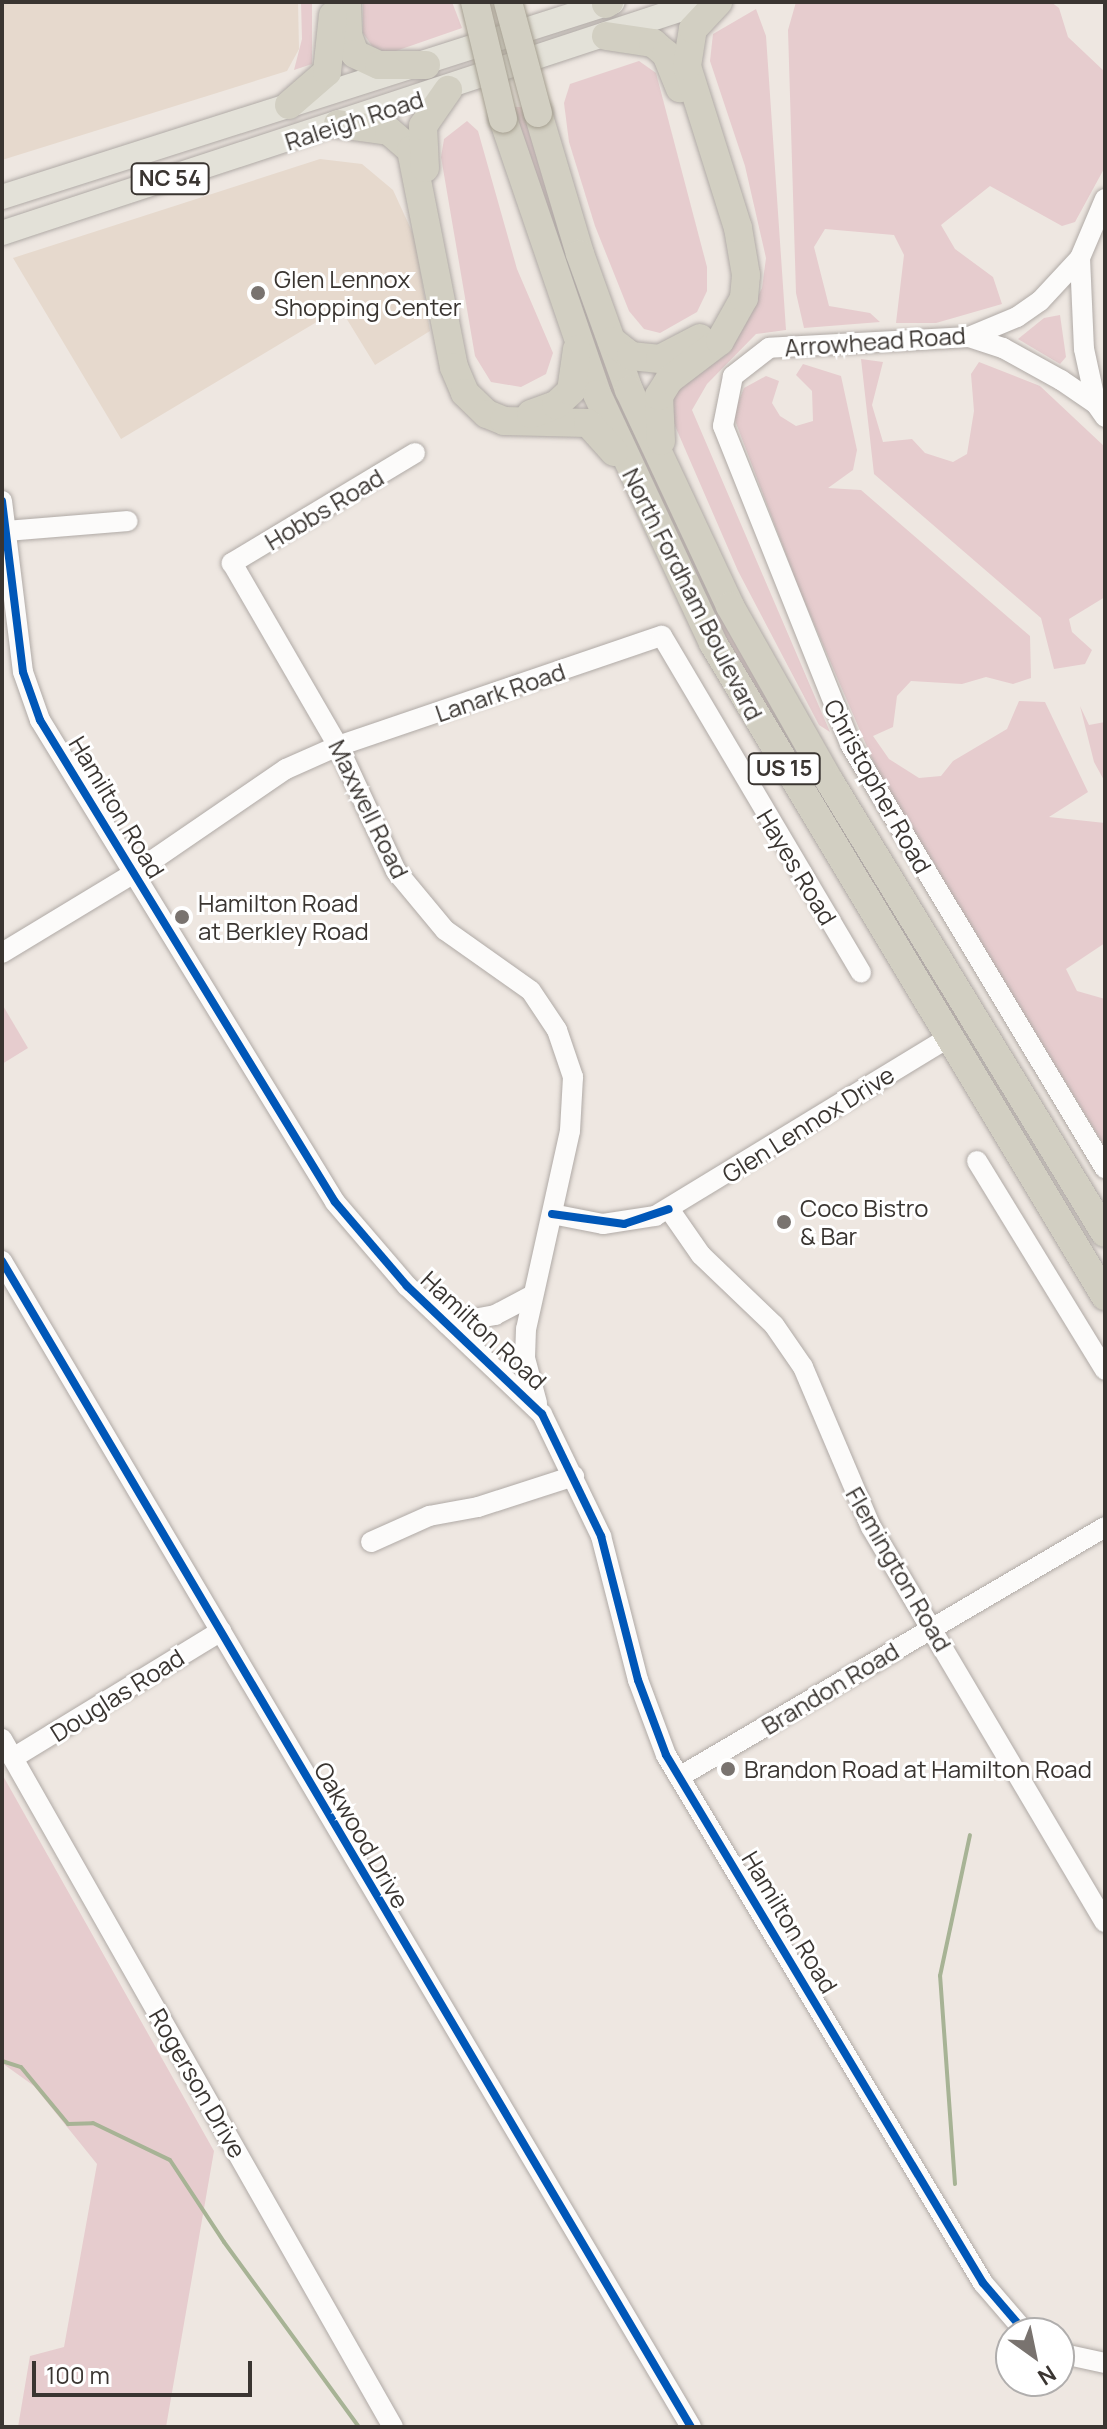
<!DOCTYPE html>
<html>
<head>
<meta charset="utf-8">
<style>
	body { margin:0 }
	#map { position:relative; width:1107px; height:2429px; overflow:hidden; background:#eee7e1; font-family:Manrope,sans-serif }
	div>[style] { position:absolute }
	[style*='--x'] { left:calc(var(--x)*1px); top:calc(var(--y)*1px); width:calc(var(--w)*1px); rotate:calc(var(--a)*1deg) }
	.built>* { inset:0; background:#e6d9cd }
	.green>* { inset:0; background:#e6ccce }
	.stream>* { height:4px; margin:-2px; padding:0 2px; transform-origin:2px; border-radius:2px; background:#a7b395 }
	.roads { filter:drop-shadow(0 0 2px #b0aaa6) drop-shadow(0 0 2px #b0aaa6) }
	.minor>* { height:20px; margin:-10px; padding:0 10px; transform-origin:10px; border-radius:10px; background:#fcfbfa }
	.major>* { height:24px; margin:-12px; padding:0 12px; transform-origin:12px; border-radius:12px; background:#e3e1d8 }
	.highway>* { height:28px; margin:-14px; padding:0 14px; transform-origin:14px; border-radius:14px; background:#d2cfc2 }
	.bridges { filter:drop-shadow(0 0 2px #a49e8f) drop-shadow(0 0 2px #a49e8f) }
	.highway-bridge>* { height:28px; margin:-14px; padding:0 14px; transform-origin:14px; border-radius:14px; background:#d2cfc2 }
	.cycleway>* { height:8px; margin:-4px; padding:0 4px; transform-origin:4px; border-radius:4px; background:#0057b8 }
	.dots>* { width:22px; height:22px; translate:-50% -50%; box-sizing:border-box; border:4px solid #fff; border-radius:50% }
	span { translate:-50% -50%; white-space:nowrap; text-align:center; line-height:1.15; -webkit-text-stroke:6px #fff; paint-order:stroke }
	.shield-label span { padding:2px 6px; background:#fff; border:2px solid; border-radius:6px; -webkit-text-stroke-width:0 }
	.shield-label { font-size:22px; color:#3a3531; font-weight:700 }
	.street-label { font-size:24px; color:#3a3531 }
	.poi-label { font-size:24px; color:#3a3531 }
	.left { translate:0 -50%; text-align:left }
	.frame { position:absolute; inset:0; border:4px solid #3a3531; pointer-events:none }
	.north { position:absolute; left:995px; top:2317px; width:80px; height:80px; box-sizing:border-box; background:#fff; border:2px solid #b0aead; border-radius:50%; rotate:147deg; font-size:22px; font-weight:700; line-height:32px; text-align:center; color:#3a3531 }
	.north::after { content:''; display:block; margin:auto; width:28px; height:36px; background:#79736f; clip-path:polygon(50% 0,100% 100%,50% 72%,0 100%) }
	.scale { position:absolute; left:32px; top:2361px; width:220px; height:36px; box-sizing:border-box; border:4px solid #3a3531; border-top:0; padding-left:10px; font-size:24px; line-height:28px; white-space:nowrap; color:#3a3531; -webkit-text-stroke:6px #fff; paint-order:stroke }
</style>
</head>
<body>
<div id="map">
	<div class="built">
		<i style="clip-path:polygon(2px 2px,298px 2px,299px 49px,287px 71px,2px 160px)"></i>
		<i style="clip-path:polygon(320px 159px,362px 164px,393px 190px,415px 238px,430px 331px,375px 365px,340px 308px,121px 439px,13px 258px)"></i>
	</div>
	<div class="green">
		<i style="clip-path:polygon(301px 2px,312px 2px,312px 64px,294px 70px,302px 39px)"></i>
		<i style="clip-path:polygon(363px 2px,452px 2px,462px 28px,390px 53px,374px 49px,363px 33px)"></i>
		<i style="clip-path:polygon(796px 2px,1051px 2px,1059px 8px,1068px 37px,1105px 72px,1105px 167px,1075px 222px,1062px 226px,990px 186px,941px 225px,955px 249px,993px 277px,1002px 304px,936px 323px,896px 323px,904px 255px,894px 235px,825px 229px,814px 247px,829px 306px,870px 313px,880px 322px,804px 328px,796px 293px,788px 30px)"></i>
		<i style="clip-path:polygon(756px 9px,766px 36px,786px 330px,756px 334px,707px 384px,692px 410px,830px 732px,819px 725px,738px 571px,669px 412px,674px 391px,730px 352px,762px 288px,766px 258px,745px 166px,710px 61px,713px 34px)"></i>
		<i style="clip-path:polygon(639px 61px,656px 73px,707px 267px,707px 291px,697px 312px,660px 333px,644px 329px,629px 311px,595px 226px,569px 142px,564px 103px,570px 84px)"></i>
		<i style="clip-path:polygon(514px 107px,525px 107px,621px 389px,968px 1032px,947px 1019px,691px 582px,557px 265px)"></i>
		<i style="clip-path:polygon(467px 121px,478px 131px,517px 269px,553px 353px,546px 374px,521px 387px,491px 382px,475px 356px,441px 157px,444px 139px)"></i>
		<i style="clip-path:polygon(1060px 315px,1066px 357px,1060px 364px,1018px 339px,1044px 318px)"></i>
		<i style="clip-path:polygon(861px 359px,883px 362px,872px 405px,883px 442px,912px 439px,925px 453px,953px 462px,967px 454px,974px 411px,971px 374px,979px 362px,1040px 386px,1105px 447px,1105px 597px,1069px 619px,1072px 632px,1092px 650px,1085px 664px,1054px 669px,1041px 618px,874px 474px)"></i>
		<i style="clip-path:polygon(803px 364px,841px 376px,857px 450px,853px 470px,828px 488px,861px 490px,1030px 636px,1031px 678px,1013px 684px,986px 677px,962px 684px,911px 681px,897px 696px,893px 727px,873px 736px,889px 759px,919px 778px,941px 776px,953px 761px,1007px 729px,1019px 701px,1045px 702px,1088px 792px,1049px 817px,1105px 823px,1105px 943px,1066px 969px,1077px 991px,1105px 999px,1105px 1147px,883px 784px,799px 589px,733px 415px,744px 388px,766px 376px,779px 381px,772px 403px,780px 416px,796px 426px,813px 421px,812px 391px,796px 375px)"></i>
		<i style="clip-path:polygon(1080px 706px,1089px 725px,1105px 722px,1105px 782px,1094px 762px)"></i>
		<i style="clip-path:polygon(2px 1004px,28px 1048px,2px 1064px)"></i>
		<i style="clip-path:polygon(2px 1774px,214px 2151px,166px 2427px,18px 2427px,30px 2356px,64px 2347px,97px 2164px,34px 2086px,2px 2063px)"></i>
	</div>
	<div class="stream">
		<i style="--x:2;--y:2061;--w:20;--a:18"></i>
		<i style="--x:21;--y:2067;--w:74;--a:50.5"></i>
		<i style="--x:68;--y:2124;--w:25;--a:-2"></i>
		<i style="--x:93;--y:2123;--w:85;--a:25.7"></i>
		<i style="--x:170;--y:2160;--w:98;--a:56.6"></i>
		<i style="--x:224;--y:2242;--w:229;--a:53.9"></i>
		<i style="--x:955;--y:2184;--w:209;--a:-94.1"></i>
		<i style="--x:940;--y:1976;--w:144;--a:-78"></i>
	</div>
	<div class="roads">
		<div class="minor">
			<i style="--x:1105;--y:199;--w:64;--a:113"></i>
			<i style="--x:1080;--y:258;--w:59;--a:132.9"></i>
			<i style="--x:1040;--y:301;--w:28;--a:145"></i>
			<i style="--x:1017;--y:317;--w:52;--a:157.4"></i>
			<i style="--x:969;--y:337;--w:200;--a:176.9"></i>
			<i style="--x:769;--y:348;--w:46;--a:142.1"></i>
			<i style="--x:733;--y:376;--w:51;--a:101.3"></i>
			<i style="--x:723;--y:426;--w:342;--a:68.2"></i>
			<i style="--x:850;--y:744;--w:495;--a:59"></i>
			<i style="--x:1080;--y:258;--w:91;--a:87.5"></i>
			<i style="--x:1084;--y:349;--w:56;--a:77.7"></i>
			<i style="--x:969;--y:337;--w:36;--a:18"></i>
			<i style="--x:1003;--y:348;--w:66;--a:28.9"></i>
			<i style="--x:1061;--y:380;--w:42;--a:34.4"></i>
			<i style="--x:1096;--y:404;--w:16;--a:55"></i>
			<i style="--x:415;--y:453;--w:214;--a:149"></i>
			<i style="--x:232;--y:563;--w:211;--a:59.9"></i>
			<i style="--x:338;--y:746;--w:138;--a:65.1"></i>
			<i style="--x:396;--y:871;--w:77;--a:50.3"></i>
			<i style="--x:445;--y:930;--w:105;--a:35.3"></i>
			<i style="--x:531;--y:991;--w:47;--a:56.3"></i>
			<i style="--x:557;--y:1030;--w:50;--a:71.2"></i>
			<i style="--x:573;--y:1077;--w:54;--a:93.2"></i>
			<i style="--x:570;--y:1131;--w:203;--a:102.5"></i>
			<i style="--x:526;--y:1329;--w:29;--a:92"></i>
			<i style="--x:525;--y:1358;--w:47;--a:75.1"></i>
			<i style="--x:2;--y:501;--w:172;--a:83"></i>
			<i style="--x:23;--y:672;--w:51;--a:70.5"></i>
			<i style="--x:40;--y:720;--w:565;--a:58.53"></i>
			<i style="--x:335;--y:1202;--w:111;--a:49.4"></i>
			<i style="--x:407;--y:1286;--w:186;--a:43.5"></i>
			<i style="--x:542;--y:1414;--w:136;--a:64.2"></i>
			<i style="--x:601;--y:1536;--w:149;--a:75.6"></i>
			<i style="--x:638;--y:1680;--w:80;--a:69.5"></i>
			<i style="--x:666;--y:1755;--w:616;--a:59.02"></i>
			<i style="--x:983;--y:2283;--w:66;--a:49.3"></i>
			<i style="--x:7;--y:531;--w:121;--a:-4.7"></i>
			<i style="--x:2;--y:953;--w:154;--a:-31.2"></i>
			<i style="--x:134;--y:873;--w:184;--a:-34.4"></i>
			<i style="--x:286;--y:769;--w:57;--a:-23.9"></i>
			<i style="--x:338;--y:746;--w:342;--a:-18.8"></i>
			<i style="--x:662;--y:636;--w:391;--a:59.4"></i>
			<i style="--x:977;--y:1161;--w:245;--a:58.5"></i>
			<i style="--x:669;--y:1209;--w:56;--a:55.2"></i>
			<i style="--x:701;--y:1255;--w:101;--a:43.8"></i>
			<i style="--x:774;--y:1325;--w:51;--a:55.4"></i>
			<i style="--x:803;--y:1367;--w:174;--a:67"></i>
			<i style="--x:871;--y:1527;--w:459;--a:59.4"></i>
			<i style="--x:552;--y:1214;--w:52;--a:11.1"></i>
			<i style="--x:603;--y:1224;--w:53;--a:-8.7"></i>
			<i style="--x:655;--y:1216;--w:343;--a:-31.3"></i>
			<i style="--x:2;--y:1261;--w:1354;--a:59.42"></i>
			<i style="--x:447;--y:1324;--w:49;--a:-10.6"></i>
			<i style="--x:495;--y:1315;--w:41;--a:-27.8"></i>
			<i style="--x:371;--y:1542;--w:64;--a:-24.1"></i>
			<i style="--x:429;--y:1516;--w:50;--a:-10.4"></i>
			<i style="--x:478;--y:1507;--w:101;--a:-17.9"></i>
			<i style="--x:2;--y:1739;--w:791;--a:60.39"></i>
			<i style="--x:13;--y:1758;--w:244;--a:-31.4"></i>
			<i style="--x:679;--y:1777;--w:494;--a:-30.4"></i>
			<i style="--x:1059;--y:2353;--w:47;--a:12.3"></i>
		</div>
		<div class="major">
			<i style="--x:2;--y:197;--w:641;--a:-17.7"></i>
			<i style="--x:2;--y:233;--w:738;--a:-18.24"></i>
		</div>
		<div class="highway">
			<i style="--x:347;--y:2;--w:33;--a:88"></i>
			<i style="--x:348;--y:35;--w:20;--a:70"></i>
			<i style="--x:355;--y:54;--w:26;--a:25"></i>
			<i style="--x:379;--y:65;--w:47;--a:0"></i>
			<i style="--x:606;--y:4;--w:4;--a:-34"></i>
			<i style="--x:606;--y:36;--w:48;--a:8.5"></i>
			<i style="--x:653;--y:43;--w:17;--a:40"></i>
			<i style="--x:666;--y:54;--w:37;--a:68"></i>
			<i style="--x:289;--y:105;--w:50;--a:-41"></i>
			<i style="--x:327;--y:72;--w:57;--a:-84"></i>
			<i style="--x:538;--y:113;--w:147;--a:73.4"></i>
			<i style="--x:580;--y:254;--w:145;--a:70.2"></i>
			<i style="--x:629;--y:390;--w:238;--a:64.9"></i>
			<i style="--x:730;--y:606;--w:202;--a:60.4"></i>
			<i style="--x:830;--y:782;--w:528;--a:58.63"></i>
			<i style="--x:503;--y:119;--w:291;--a:71.1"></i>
			<i style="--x:597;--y:394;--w:275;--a:65"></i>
			<i style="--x:713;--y:643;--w:762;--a:59.02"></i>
			<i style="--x:338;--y:124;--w:51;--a:7.8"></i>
			<i style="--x:389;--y:131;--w:29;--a:41"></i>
			<i style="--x:411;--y:150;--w:221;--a:78.8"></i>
			<i style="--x:454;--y:367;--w:28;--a:67"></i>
			<i style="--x:465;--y:393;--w:30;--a:44"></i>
			<i style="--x:487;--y:414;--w:18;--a:22"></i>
			<i style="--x:504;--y:421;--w:84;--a:1.4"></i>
			<i style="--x:588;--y:423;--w:39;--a:48"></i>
			<i style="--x:425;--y:168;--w:42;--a:-92.7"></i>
			<i style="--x:423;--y:126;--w:44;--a:-55.2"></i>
			<i style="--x:612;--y:341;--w:24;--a:38"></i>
			<i style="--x:631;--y:356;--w:29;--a:6"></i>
			<i style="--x:660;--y:359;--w:45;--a:-27.7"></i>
			<i style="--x:531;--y:414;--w:27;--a:-20"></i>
			<i style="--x:556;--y:405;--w:21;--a:-43"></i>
			<i style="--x:571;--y:391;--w:42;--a:-81.9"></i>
			<i style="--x:661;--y:441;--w:45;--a:-92.5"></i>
			<i style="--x:659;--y:396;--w:19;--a:-58"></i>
			<i style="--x:669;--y:380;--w:64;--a:-37.4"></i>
			<i style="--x:720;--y:341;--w:49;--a:-60.8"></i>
			<i style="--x:744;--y:298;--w:23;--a:-85"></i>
			<i style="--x:746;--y:275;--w:48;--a:-99.7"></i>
			<i style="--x:738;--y:228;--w:170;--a:-107.5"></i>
			<i style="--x:687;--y:66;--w:37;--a:-81"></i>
			<i style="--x:693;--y:29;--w:37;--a:-47"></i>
		</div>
	</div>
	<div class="bridges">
		<div class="highway-bridge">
			<i style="--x:475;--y:2;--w:120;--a:76.5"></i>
			<i style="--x:508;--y:2;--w:115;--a:74.9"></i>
		</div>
	</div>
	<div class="cycleway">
		<i style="--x:2;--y:501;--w:172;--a:83"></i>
		<i style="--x:23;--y:672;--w:51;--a:70.5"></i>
		<i style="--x:40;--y:720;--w:565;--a:58.53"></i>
		<i style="--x:335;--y:1202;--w:111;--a:49.4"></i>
		<i style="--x:407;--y:1286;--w:186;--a:43.5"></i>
		<i style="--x:542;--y:1414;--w:136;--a:64.2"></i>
		<i style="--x:601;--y:1536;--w:149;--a:75.6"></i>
		<i style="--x:638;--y:1680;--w:80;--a:69.5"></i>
		<i style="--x:666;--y:1755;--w:616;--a:59.02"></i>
		<i style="--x:983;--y:2283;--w:66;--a:49.3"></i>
		<i style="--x:552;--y:1214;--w:73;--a:7.9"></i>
		<i style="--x:624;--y:1224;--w:47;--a:-18.4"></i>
		<i style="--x:2;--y:1261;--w:1354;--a:59.42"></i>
	</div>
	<div class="dots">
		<i style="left:258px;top:293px;background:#79736f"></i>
		<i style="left:182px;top:917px;background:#79736f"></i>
		<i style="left:784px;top:1222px;background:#79736f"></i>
		<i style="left:728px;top:1769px;background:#79736f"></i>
	</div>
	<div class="shield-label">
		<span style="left:170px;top:179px">NC 54</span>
		<span style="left:784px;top:769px">US 15</span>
	</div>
	<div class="street-label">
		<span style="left:354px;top:120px;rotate:-18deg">Raleigh Road</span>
		<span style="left:875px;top:341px;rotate:-4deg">Arrowhead Road</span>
		<span style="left:324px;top:509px;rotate:-31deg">Hobbs Road</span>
		<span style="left:693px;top:594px;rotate:63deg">North Fordham Boulevard</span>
		<span style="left:500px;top:692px;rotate:-19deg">Lanark Road</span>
		<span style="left:878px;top:786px;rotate:61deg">Christopher Road</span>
		<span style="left:117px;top:807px;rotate:59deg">Hamilton Road</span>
		<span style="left:369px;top:809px;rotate:64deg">Maxwell Road</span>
		<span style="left:797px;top:867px;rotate:59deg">Hayes Road</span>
		<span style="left:808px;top:1124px;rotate:-32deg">Glen Lennox Drive</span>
		<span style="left:484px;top:1330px;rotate:43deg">Hamilton Road</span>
		<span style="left:899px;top:1569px;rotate:60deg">Flemington Road</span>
		<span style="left:830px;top:1688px;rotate:-31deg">Brandon Road</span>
		<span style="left:117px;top:1695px;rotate:-32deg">Douglas Road</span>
		<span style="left:362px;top:1835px;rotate:60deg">Oakwood Drive</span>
		<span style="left:790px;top:1922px;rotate:59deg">Hamilton Road</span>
		<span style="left:198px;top:2083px;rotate:60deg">Rogerson Drive</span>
	</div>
	<div class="poi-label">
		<span class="left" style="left:274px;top:293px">Glen Lennox<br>Shopping Center</span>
		<span class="left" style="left:198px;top:917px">Hamilton Road<br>at Berkley Road</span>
		<span class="left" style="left:800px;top:1222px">Coco Bistro<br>&amp; Bar</span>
		<span class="left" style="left:744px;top:1769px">Brandon Road at Hamilton Road</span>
	</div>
	<div class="frame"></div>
	<div class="north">N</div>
	<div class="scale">100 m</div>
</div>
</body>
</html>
